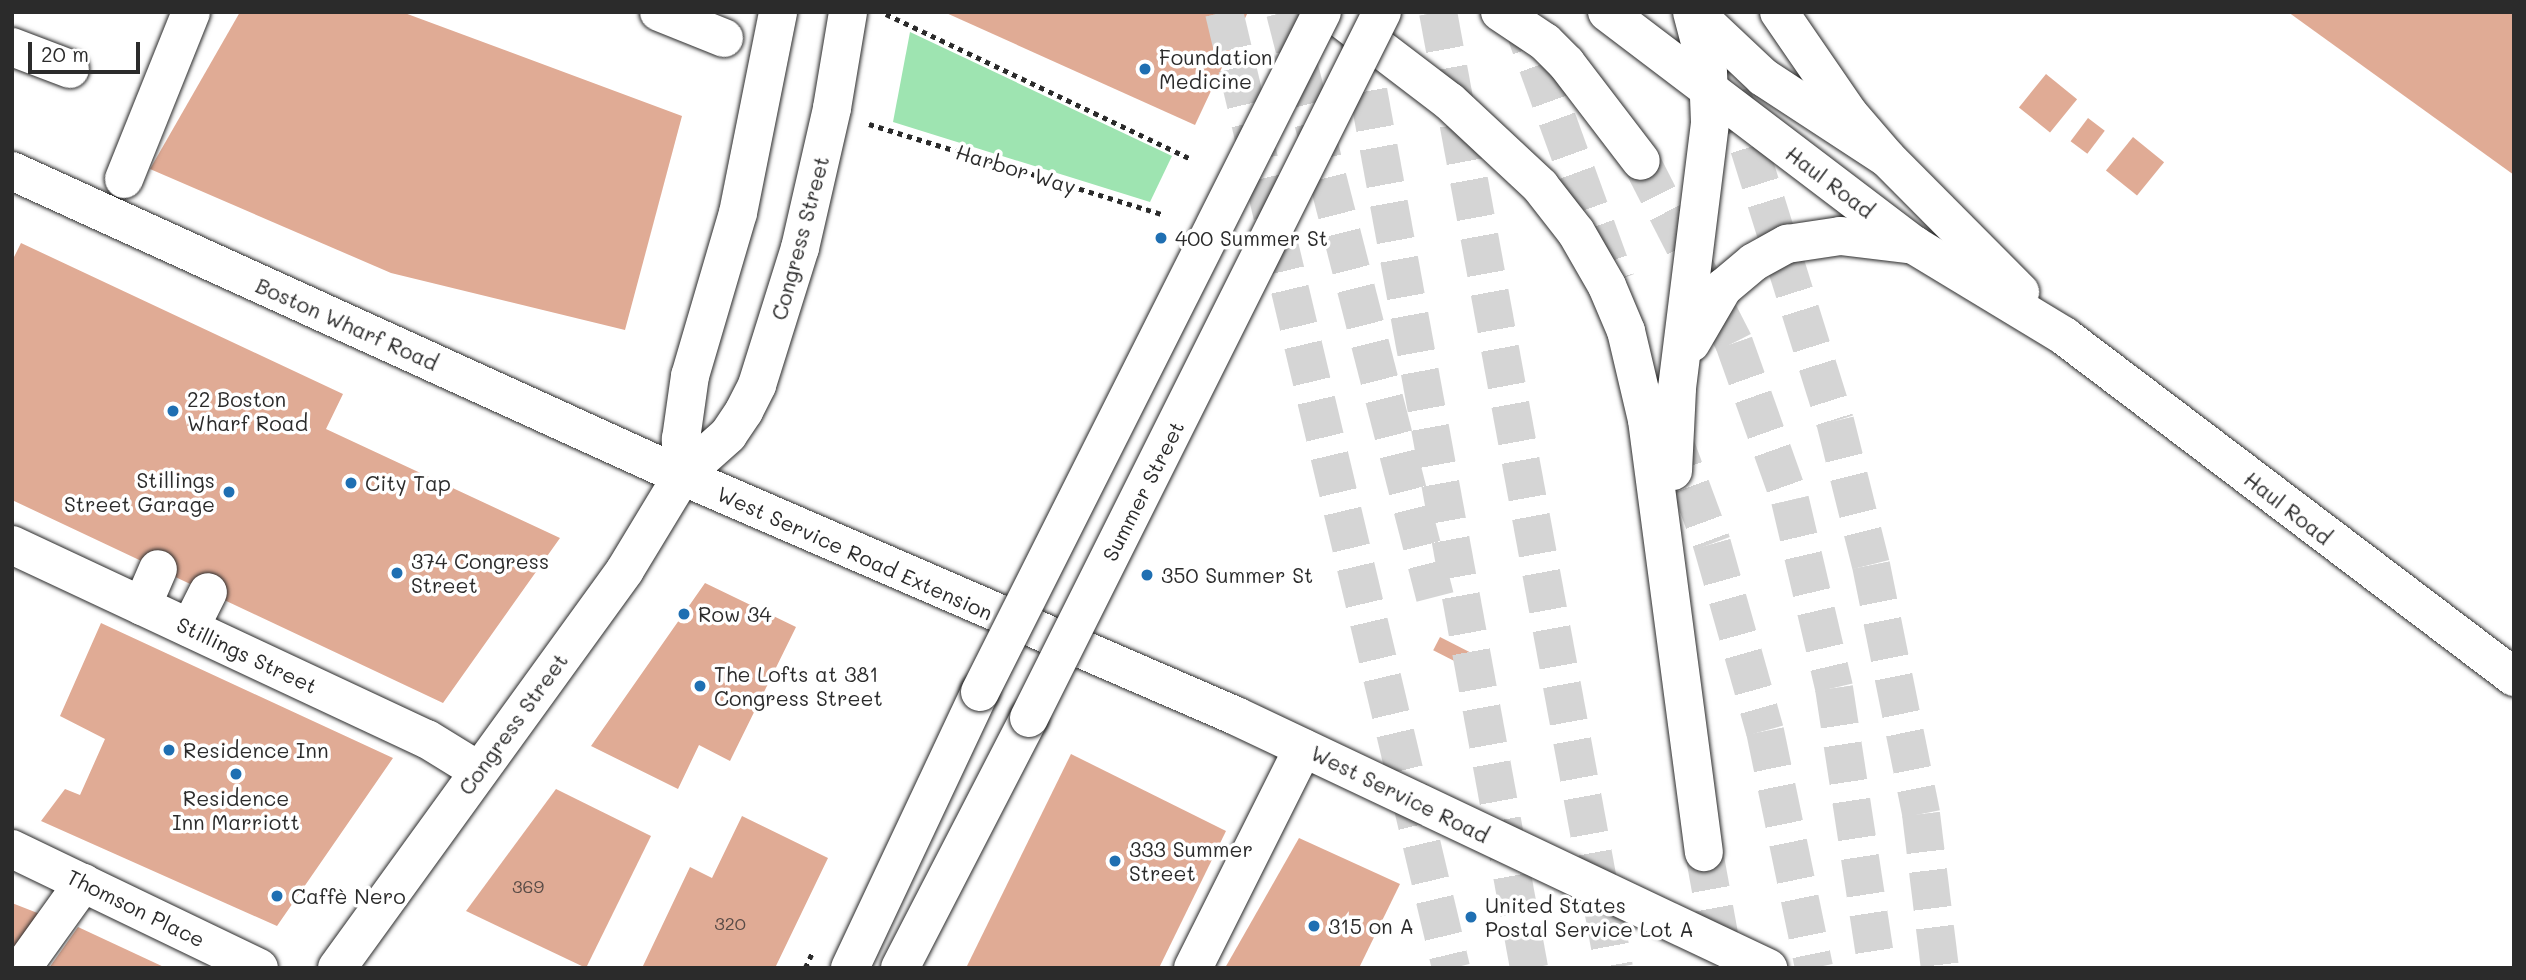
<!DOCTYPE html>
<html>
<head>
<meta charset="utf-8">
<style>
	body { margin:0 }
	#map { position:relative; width:2526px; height:980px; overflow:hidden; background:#fff; font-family:Mali,sans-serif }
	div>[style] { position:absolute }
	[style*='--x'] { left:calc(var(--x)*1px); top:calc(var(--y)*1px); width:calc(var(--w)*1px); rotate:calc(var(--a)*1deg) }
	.green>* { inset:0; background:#9ee4b1 }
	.building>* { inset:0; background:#e0ab95; transform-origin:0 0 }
	.highway-tunnel>* { height:38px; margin-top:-19px; transform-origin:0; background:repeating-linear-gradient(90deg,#d5d5d5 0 38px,transparent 0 57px) }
	.path>* { height:4.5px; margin-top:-2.25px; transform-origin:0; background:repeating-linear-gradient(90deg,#2b2b2b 0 5px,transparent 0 10px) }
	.roads { filter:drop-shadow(0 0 2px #2b2b2b) drop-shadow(0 0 2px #2b2b2b) }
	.minor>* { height:38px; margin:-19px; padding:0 19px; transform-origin:19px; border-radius:19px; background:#fff }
	.major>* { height:38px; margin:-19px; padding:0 19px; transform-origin:19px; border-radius:19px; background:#fff }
	.highway>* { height:38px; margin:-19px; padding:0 19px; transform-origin:19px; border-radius:19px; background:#fff }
	.bridges { filter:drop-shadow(0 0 2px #2b2b2b) drop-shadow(0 0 2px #2b2b2b) }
	.major-bridge>* { height:38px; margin:-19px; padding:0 19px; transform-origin:19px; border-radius:19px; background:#fff }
	.dots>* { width:19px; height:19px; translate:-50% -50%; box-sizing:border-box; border:4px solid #fff; border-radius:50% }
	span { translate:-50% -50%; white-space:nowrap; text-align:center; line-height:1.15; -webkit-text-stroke:7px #fff; paint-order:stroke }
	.number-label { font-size:18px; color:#584b46 }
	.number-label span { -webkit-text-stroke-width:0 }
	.poi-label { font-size:21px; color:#2b2b2b }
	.left { translate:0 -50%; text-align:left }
	.right { translate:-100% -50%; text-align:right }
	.street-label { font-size:21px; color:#2b2b2b }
	.frame { position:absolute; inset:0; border:14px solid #2b2b2b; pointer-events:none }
	.scale { position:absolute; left:28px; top:42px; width:112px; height:32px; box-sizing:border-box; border:4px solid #2b2b2b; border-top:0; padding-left:9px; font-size:21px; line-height:24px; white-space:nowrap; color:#2b2b2b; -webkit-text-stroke:5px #fff; paint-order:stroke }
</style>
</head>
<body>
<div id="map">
	<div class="green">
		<i style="clip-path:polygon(910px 32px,1172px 156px,1150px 202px,893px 122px)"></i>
	</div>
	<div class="building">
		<i style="clip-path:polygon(240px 12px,402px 12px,682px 116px,625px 330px,391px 273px,150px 169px)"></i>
		<i style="clip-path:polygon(944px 12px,1248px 12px,1195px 125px)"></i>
		<i style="clip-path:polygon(2288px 12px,2514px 12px,2514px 175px)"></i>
		<i style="left:2046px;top:74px;width:40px;height:43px;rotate:39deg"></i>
		<i style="left:2088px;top:118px;width:21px;height:29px;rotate:37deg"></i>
		<i style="left:2133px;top:137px;width:40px;height:43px;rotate:39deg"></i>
		<i style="clip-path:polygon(21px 243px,343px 394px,326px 429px,560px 538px,443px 703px,12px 500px,12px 261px)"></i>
		<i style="clip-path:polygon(705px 583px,796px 627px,730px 761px,699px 745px,678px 789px,591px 746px)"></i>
		<i style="clip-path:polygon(101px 623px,393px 758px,277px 926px,41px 821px,65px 789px,80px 795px,105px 739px,60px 716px)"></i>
		<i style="left:1440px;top:637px;width:49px;height:15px;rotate:27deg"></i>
		<i style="clip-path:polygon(1071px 754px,1226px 831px,1159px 968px,966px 968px)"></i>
		<i style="clip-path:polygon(556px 789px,651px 836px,586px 968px,466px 911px)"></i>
		<i style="clip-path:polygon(742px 816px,828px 858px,775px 968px,642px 968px,690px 867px,712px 878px)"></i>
		<i style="clip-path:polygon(1299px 838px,1400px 884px,1359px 968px,1225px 968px)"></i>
		<i style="clip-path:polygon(12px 903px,40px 914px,12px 952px)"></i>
		<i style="clip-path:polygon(78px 927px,166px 968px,49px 968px)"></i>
	</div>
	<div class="highway-tunnel">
		<i style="--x:1224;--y:12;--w:983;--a:76.64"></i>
		<i style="--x:1285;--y:12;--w:604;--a:75.62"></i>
		<i style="--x:1438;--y:12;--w:972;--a:79.57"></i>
		<i style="--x:1518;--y:12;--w:286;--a:70"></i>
		<i style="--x:1358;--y:35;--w:949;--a:79.61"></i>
		<i style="--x:1732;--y:93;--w:344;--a:72.6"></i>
		<i style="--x:1835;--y:421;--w:148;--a:76"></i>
		<i style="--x:1871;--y:565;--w:254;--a:78.6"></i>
		<i style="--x:1921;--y:814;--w:155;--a:83"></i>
		<i style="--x:1641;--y:161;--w:204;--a:62.9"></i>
		<i style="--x:1734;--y:343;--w:167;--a:70.4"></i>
		<i style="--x:1790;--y:500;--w:193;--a:76.8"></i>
		<i style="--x:1834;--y:688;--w:283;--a:81.3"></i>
		<i style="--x:1671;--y:433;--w:118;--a:69.7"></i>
		<i style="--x:1712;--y:544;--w:194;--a:74.2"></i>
		<i style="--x:1765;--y:731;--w:242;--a:78.3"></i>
		<i style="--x:1704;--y:852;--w:118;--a:79.7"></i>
	</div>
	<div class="path">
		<i style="--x:886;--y:14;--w:339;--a:25.4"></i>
		<i style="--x:869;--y:124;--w:309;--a:17.1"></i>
		<i style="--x:805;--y:968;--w:17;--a:-65"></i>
	</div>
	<div class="roads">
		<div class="minor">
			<i style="--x:659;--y:12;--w:70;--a:21.8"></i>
			<i style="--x:12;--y:47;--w:62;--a:20.8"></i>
			<i style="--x:12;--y:171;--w:736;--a:24.48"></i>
			<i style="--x:682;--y:476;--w:604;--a:23.42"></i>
			<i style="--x:1236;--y:716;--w:589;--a:25.35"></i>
			<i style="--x:124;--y:179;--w:180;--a:-68.1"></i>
			<i style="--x:12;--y:545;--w:458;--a:25.1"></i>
			<i style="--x:427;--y:739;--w:61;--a:31.6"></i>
			<i style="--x:142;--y:606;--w:40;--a:-66.6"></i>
			<i style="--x:190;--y:628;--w:40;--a:-63.4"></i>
			<i style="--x:12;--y:849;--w:274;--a:25.7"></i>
			<i style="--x:22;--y:968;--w:105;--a:-54.3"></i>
			<i style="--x:1193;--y:968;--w:246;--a:-63.4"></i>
		</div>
		<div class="major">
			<i style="--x:1607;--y:12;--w:385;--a:37.2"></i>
			<i style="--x:1914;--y:245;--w:175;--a:31.2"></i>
			<i style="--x:2064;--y:336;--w:565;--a:37.15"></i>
			<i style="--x:1779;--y:12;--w:124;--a:55.5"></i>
			<i style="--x:1849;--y:114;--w:58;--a:49.2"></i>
			<i style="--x:1887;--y:158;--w:189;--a:45.2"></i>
			<i style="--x:682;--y:476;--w:37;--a:-92"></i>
			<i style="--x:681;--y:439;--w:64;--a:-81.9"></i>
			<i style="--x:690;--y:376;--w:170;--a:-73.6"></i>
			<i style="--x:738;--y:213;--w:205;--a:-78.7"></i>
			<i style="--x:337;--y:968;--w:491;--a:-54.1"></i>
			<i style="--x:625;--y:570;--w:110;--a:-58.8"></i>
			<i style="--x:682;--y:476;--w:62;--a:-41.7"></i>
			<i style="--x:728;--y:435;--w:29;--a:-56"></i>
			<i style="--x:744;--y:411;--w:29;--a:-63"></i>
			<i style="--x:757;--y:385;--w:144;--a:-72.6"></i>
			<i style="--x:800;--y:248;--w:144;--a:-77.1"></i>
			<i style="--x:832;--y:108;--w:97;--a:-80.5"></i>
			<i style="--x:850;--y:968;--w:305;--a:-64.8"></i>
			<i style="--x:900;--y:968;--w:281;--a:-62.7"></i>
		</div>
		<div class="highway">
			<i style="--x:1332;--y:12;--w:147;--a:37.3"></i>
			<i style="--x:1449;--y:101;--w:125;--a:43"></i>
			<i style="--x:1540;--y:186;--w:58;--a:52"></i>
			<i style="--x:1576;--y:232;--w:62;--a:60.1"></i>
			<i style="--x:1607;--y:286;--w:49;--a:67.1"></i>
			<i style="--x:1626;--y:331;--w:91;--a:76.7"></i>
			<i style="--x:1647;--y:420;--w:436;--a:82.5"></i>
			<i style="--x:1500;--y:12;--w:54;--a:33.7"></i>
			<i style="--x:1545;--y:42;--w:30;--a:45"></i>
			<i style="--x:1566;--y:63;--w:123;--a:52.6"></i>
			<i style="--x:1694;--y:12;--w:95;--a:43.3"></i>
			<i style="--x:1763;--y:77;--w:148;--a:33.2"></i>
			<i style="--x:1691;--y:343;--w:64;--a:-59.8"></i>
			<i style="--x:1723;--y:288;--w:40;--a:-40"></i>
			<i style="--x:1754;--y:262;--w:38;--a:-29"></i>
			<i style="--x:1787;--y:244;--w:54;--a:-8.6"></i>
			<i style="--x:1840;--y:236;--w:75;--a:6.9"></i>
			<i style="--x:1673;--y:471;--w:83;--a:-87.2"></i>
			<i style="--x:1677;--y:388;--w:268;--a:-82.9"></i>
			<i style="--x:1710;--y:122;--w:49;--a:-92.3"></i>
			<i style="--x:1708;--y:73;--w:63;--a:-104.7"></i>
		</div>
	</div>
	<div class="bridges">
		<div class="major-bridge">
			<i style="--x:980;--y:692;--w:761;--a:-63.3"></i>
			<i style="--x:1029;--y:718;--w:789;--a:-63.43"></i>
		</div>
	</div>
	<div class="dots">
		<i style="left:1145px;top:69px;background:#1f6fb2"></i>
		<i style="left:1161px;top:238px;background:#1f6fb2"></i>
		<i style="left:173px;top:411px;background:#1f6fb2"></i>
		<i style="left:351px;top:483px;background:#1f6fb2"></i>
		<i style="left:229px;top:492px;background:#1f6fb2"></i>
		<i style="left:397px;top:573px;background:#1f6fb2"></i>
		<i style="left:1147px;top:575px;background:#1f6fb2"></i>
		<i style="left:684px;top:614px;background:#1f6fb2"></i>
		<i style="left:700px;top:686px;background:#1f6fb2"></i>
		<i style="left:169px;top:750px;background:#1f6fb2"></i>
		<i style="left:236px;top:774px;background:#1f6fb2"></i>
		<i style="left:1115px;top:861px;background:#1f6fb2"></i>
		<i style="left:277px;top:896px;background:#1f6fb2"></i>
		<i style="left:1471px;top:917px;background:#1f6fb2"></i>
		<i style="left:1314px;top:926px;background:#1f6fb2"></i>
	</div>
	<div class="number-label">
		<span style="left:528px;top:886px">369</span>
		<span style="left:730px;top:923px">320</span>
	</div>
	<div class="poi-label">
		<span class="left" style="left:1159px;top:69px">Foundation<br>Medicine</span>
		<span class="left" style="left:1175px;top:238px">400 Summer St</span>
		<span class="left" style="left:187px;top:411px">22 Boston<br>Wharf Road</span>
		<span class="right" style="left:215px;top:492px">Stillings<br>Street Garage</span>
		<span class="left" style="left:365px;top:483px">City Tap</span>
		<span class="left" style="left:411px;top:573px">374 Congress<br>Street</span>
		<span class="left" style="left:1161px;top:575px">350 Summer St</span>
		<span class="left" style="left:698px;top:614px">Row 34</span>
		<span class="left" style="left:714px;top:686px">The Lofts at 381<br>Congress Street</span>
		<span class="left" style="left:183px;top:750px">Residence Inn</span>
		<span style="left:236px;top:810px">Residence<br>Inn Marriott</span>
		<span class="left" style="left:1129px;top:861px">333 Summer<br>Street</span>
		<span class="left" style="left:291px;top:896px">Caffè Nero</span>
		<span class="left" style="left:1485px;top:917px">United States<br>Postal Service Lot A</span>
		<span class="left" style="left:1328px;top:926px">315 on A</span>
	</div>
	<div class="street-label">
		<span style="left:1016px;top:169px;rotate:17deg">Harbor Way</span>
		<span style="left:1830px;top:182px;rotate:37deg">Haul Road</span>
		<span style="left:800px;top:238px;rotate:-75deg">Congress Street</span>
		<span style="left:347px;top:324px;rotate:24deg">Boston Wharf Road</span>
		<span style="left:1143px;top:491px;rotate:-63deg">Summer Street</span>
		<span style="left:2288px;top:508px;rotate:38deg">Haul Road</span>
		<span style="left:855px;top:553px;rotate:24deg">West Service Road Extension</span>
		<span style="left:247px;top:655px;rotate:25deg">Stillings Street</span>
		<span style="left:513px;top:724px;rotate:-54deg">Congress Street</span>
		<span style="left:1400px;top:794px;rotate:26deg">West Service Road</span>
		<span style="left:136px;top:908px;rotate:26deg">Thomson Place</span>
	</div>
	<div class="frame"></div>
	<div class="scale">20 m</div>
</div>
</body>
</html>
